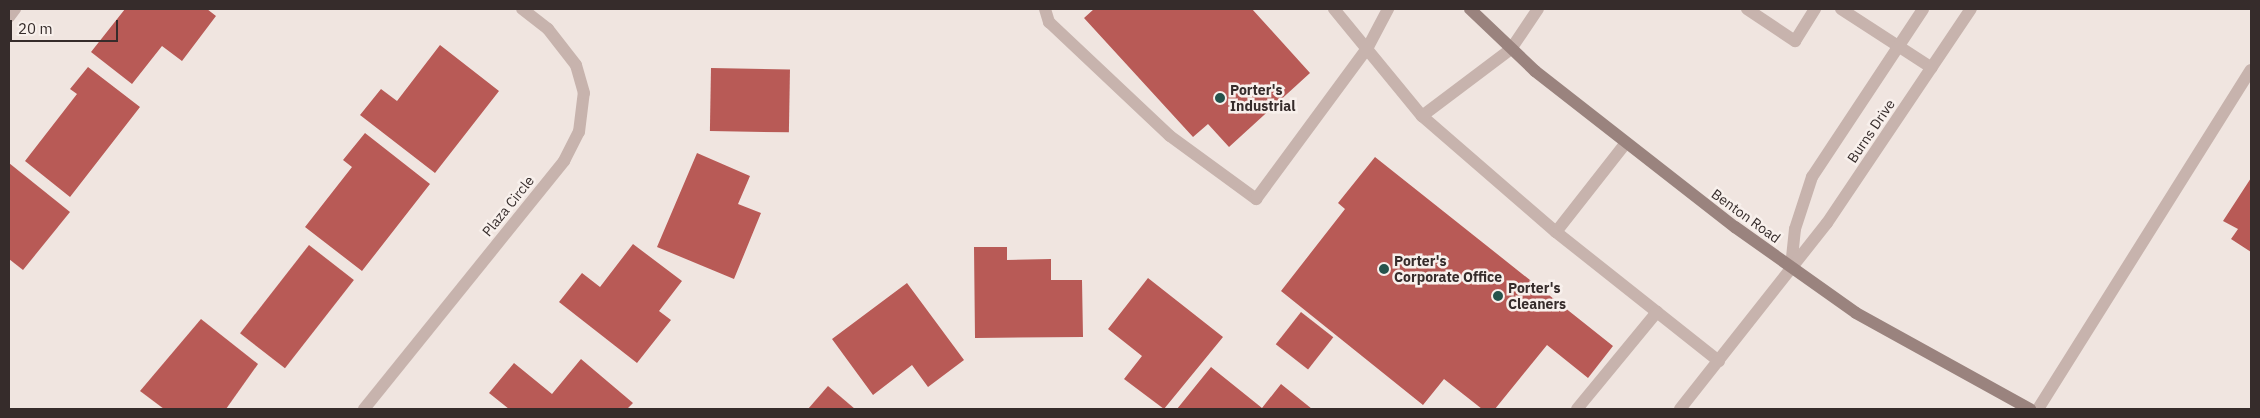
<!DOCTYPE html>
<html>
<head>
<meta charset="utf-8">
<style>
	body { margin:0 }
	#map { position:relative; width:2260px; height:418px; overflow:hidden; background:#f0e5e0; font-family:"IBM Plex Sans",sans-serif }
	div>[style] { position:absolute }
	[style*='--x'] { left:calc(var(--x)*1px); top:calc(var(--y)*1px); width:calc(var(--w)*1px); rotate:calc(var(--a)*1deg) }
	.building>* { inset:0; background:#b85a56; transform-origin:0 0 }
	.service>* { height:12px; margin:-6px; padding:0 6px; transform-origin:6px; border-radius:6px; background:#c7b3ad }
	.minor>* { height:12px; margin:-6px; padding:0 6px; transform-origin:6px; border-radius:6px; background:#c7b3ad }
	.secondary>* { height:12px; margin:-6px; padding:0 6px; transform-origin:6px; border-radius:6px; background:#9a837e }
	.dots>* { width:14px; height:14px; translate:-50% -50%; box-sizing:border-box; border:2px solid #f8f0ec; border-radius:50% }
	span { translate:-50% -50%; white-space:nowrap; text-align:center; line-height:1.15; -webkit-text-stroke:5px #f8f0ec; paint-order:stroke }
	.poi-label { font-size:14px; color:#362c2b; font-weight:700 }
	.left { translate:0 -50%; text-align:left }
	.street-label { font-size:14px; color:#362c2b }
	.frame { position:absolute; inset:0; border:10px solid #362c2b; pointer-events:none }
	.scale { position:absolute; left:10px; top:20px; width:108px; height:22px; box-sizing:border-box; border:2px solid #362c2b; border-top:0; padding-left:6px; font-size:15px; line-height:18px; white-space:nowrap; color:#362c2b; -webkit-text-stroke:4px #f8f0ec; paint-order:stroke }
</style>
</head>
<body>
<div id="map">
	<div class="building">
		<i style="clip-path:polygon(125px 9px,207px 9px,216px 16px,182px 61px,162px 46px,132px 84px,91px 52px)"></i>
		<i style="clip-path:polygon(1094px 9px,1252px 9px,1310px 73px,1229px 147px,1208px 124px,1193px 137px,1084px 18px)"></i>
		<i style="clip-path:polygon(440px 45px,499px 91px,435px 173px,360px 115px,381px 89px,397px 101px)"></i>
		<i style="clip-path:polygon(88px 67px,140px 107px,70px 197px,25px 161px,77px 94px,70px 89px)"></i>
		<i style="left:711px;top:68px;width:79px;height:63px;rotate:1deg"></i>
		<i style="clip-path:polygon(365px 133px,430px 184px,362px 271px,305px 227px,352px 167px,343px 160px)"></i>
		<i style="clip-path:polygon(697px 153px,750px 176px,738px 204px,761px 213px,734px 279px,657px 247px)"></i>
		<i style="clip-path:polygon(1375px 157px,1613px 346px,1588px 378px,1547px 345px,1495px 409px,1482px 409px,1444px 379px,1423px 405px,1281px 291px,1345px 209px,1338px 203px)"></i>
		<i style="clip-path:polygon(9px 163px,70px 212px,23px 270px,9px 259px)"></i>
		<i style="clip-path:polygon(2251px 178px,2251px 252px,2231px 239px,2238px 229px,2223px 221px)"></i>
		<i style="clip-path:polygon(633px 244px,682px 281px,659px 311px,671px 320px,637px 363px,559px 302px,582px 273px,600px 287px)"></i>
		<i style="left:309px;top:245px;width:57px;height:112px;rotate:38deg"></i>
		<i style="clip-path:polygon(974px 247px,1007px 247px,1007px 260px,1051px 259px,1051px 280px,1082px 280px,1083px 337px,975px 338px)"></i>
		<i style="clip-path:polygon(1148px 278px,1223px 337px,1164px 409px,1124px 379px,1142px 356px,1108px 329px)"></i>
		<i style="clip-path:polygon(907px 283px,964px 360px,928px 387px,912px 365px,873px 395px,832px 339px)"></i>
		<i style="left:1301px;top:312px;width:41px;height:41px;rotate:38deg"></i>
		<i style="clip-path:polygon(201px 319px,258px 364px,226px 409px,164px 409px,140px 391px)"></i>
		<i style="clip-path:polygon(581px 359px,633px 403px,627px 409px,509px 409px,489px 393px,514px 363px,552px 394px)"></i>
		<i style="clip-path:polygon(1211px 367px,1262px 408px,1281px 384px,1312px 409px,1177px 409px)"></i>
		<i style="clip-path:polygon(828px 386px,855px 409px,808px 409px)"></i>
	</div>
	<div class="service">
		<i style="--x:1045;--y:9;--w:14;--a:73"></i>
		<i style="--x:1049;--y:22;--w:166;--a:43.3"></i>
		<i style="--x:1170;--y:136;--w:107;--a:36.2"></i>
		<i style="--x:1256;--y:199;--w:189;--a:-53.6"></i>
		<i style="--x:1368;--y:47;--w:43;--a:-62.2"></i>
		<i style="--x:1334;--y:9;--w:139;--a:50.6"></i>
		<i style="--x:1422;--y:116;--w:177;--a:40.9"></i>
		<i style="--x:1747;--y:9;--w:58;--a:33.7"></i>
		<i style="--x:1795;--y:41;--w:38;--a:-58"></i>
		<i style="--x:1841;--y:9;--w:108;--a:33"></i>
		<i style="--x:1422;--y:116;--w:111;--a:-37"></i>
		<i style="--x:1511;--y:49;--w:48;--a:-56"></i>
		<i style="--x:1625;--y:144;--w:112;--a:128.1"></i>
		<i style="--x:1556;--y:232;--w:208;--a:38.4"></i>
		<i style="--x:1577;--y:409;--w:126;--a:-50.5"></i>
		<i style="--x:2038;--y:409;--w:400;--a:-57.9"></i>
	</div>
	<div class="minor">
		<i style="--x:9;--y:17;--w:10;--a:-53"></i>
		<i style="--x:1791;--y:267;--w:38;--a:-84"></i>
		<i style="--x:1795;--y:229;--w:55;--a:-71.9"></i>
		<i style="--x:1812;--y:177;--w:201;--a:-56.5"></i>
		<i style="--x:364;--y:409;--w:319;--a:-51.1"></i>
		<i style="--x:564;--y:161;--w:33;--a:-63"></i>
		<i style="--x:579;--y:132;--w:39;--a:-83"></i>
		<i style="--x:584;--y:93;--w:29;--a:-106"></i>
		<i style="--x:576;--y:65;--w:46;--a:-127.9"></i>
		<i style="--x:548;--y:29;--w:33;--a:-142"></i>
		<i style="--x:1680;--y:409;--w:237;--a:-51.7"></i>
		<i style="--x:1827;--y:223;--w:258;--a:-56.1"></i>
	</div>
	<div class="secondary">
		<i style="--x:1470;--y:9;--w:90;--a:43.6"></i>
		<i style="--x:1535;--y:71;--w:254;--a:38"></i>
		<i style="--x:1735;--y:227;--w:148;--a:35.4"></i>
		<i style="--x:1856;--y:313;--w:199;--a:28.9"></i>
	</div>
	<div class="dots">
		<i style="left:1220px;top:98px;background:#25534c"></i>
		<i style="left:1384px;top:269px;background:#25534c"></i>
		<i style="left:1498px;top:296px;background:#25534c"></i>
	</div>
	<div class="poi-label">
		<span class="left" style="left:1230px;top:98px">Porter's<br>Industrial</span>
		<span class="left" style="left:1394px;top:269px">Porter's<br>Corporate Office</span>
		<span class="left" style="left:1508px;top:296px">Porter's<br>Cleaners</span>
	</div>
	<div class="street-label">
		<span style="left:1871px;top:131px;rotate:-56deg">Burns Drive</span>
		<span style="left:508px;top:206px;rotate:-51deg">Plaza Circle</span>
		<span style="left:1746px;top:216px;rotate:36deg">Benton Road</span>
	</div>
	<div class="frame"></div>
	<div class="scale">20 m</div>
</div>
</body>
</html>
